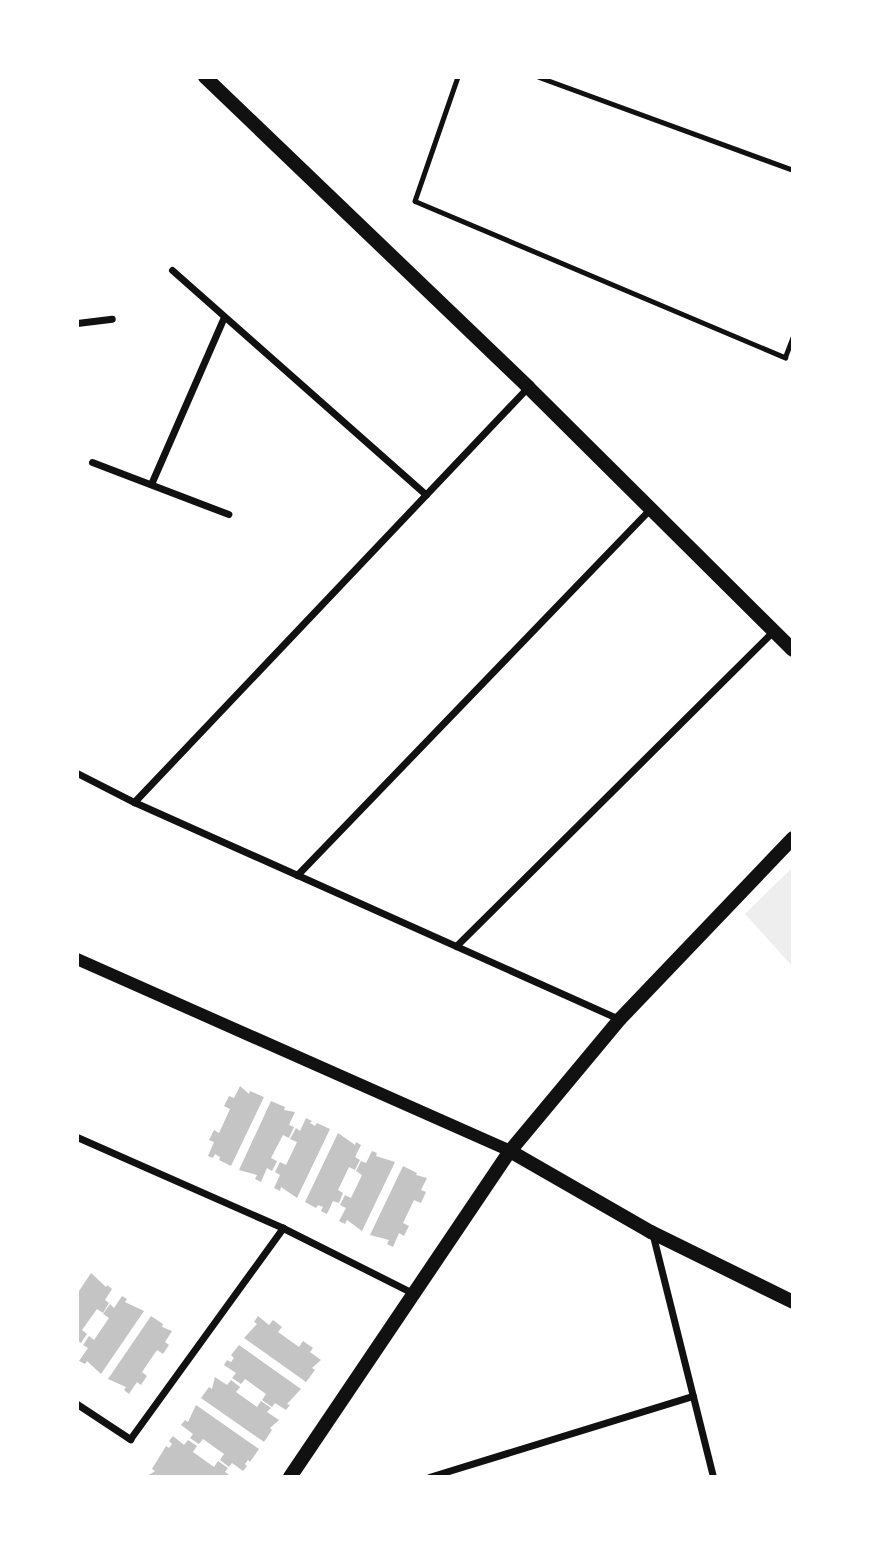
<!DOCTYPE html>
<html>
<head>
<meta charset="utf-8">
<style>
	body { margin:0 }
	#map { position:relative; width:870px; height:1554px; overflow:hidden; background:#fff; font-family:"Sofia Sans Condensed",sans-serif }
	div>[style] { position:absolute }
	[style*='--x'] { left:calc(var(--x)*1px); top:calc(var(--y)*1px); width:calc(var(--w)*1px); rotate:calc(var(--a)*1deg) }
	.green>* { inset:0; background:#eee }
	.building>* { inset:0; background:#c4c4c4 }
	.path>* { height:4.5px; margin:-2.25px; padding:0 2.25px; transform-origin:2.25px; border-radius:2.25px; background:#111 }
	.minor>* { height:7px; margin:-3.5px; padding:0 3.5px; transform-origin:3.5px; border-radius:3.5px; background:#111 }
	.tertiary>* { height:12px; margin:-6px; padding:0 6px; transform-origin:6px; border-radius:6px; background:#111 }
	.secondary>* { height:14px; margin:-7px; padding:0 7px; transform-origin:7px; border-radius:7px; background:#111 }
	span { translate:-50% -50%; white-space:nowrap; text-align:center; line-height:1.15; -webkit-text-stroke:5px #fff; paint-order:stroke }
	.frame { position:absolute; inset:0; border:79px solid #fff; pointer-events:none }
</style>
</head>
<body>
<div id="map">
	<div class="green">
		<i style="clip-path:polygon(793px 867px,793px 967px,745px 914px)"></i>
	</div>
	<div class="building">
		<i style="clip-path:polygon(240px 1086px,249px 1094px,250px 1091px,264px 1097px,231px 1166px,219px 1160px,220px 1157px,215px 1154px,213px 1158px,208px 1156px,214px 1142px,209px 1140px,214px 1130px,219px 1133px,230px 1109px,224px 1106px,229px 1096px,234px 1098px)"></i>
		<i style="clip-path:polygon(271px 1101px,285px 1107px,284px 1110px,295px 1112px,289px 1125px,294px 1127px,289px 1138px,283px 1135px,271px 1158px,277px 1161px,272px 1171px,267px 1168px,261px 1182px,255px 1179px,257px 1175px,239px 1170px)"></i>
		<i style="clip-path:polygon(306px 1118px,312px 1121px,310px 1123px,315px 1126px,317px 1123px,330px 1129px,297px 1198px,281px 1187px,280px 1191px,274px 1188px,280px 1175px,275px 1172px,280px 1162px,286px 1165px,297px 1142px,290px 1139px,296px 1128px,300px 1131px)"></i>
		<i style="clip-path:polygon(338px 1133px,355px 1145px,356px 1142px,361px 1145px,355px 1157px,360px 1160px,355px 1170px,349px 1167px,338px 1190px,343px 1193px,339px 1203px,333px 1201px,327px 1214px,321px 1211px,323px 1207px,318px 1205px,316px 1208px,305px 1202px)"></i>
		<i style="clip-path:polygon(372px 1151px,377px 1153px,376px 1156px,395px 1162px,362px 1231px,347px 1220px,345px 1224px,339px 1221px,346px 1208px,340px 1205px,345px 1195px,351px 1198px,362px 1175px,356px 1171px,361px 1161px,366px 1163px)"></i>
		<i style="clip-path:polygon(403px 1166px,417px 1173px,416px 1175px,427px 1178px,421px 1190px,426px 1192px,421px 1203px,414px 1200px,403px 1223px,409px 1226px,404px 1236px,399px 1233px,393px 1247px,387px 1244px,389px 1240px,370px 1235px)"></i>
		<i style="clip-path:polygon(91px 1273px,106px 1287px,107px 1285px,112px 1289px,105px 1300px,109px 1303px,103px 1313px,97px 1309px,82px 1330px,87px 1334px,81px 1343px,77px 1340px,77px 1294px)"></i>
		<i style="clip-path:polygon(122px 1296px,127px 1299px,125px 1302px,144px 1311px,101px 1374px,87px 1361px,85px 1364px,79px 1361px,88px 1348px,83px 1345px,89px 1336px,94px 1340px,109px 1318px,103px 1314px,110px 1304px,114px 1308px)"></i>
		<i style="clip-path:polygon(151px 1316px,163px 1324px,162px 1327px,172px 1331px,165px 1342px,169px 1345px,163px 1354px,157px 1350px,142px 1372px,147px 1376px,141px 1385px,137px 1382px,129px 1394px,124px 1390px,126px 1387px,108px 1379px)"></i>
		<i style="clip-path:polygon(258px 1316px,269px 1325px,273px 1320px,282px 1327px,278px 1332px,299px 1347px,303px 1341px,313px 1348px,310px 1352px,321px 1360px,312px 1368px,315px 1370px,306px 1382px,244px 1338px,257px 1324px,254px 1322px)"></i>
		<i style="clip-path:polygon(239px 1345px,301px 1389px,287px 1404px,290px 1405px,286px 1410px,275px 1403px,272px 1407px,262px 1400px,266px 1394px,245px 1379px,241px 1384px,232px 1378px,236px 1373px,224px 1365px,227px 1360px,231px 1362px,234px 1358px,231px 1355px)"></i>
		<i style="clip-path:polygon(215px 1377px,227px 1385px,231px 1380px,240px 1387px,236px 1392px,257px 1407px,261px 1401px,271px 1408px,267px 1412px,279px 1420px,270px 1428px,272px 1430px,264px 1442px,201px 1398px,209px 1387px,212px 1389px)"></i>
		<i style="clip-path:polygon(196px 1405px,259px 1449px,250px 1462px,248px 1460px,245px 1464px,247px 1466px,243px 1471px,232px 1463px,229px 1467px,220px 1460px,224px 1454px,203px 1439px,199px 1444px,190px 1438px,193px 1434px,181px 1425px,185px 1420px,188px 1422px)"></i>
		<i style="clip-path:polygon(173px 1436px,184px 1445px,188px 1440px,197px 1446px,193px 1452px,214px 1467px,218px 1461px,228px 1468px,225px 1472px,232px 1477px,146px 1477px,155px 1471px,152px 1469px,166px 1446px,169px 1448px,172px 1444px,169px 1441px)"></i>
	</div>
	<div class="path">
		<i style="--x:458;--y:77;--w:131;--a:109.1"></i>
		<i style="--x:415;--y:201;--w:402;--a:22.9"></i>
		<i style="--x:785;--y:357;--w:22;--a:-69"></i>
		<i style="--x:539;--y:77;--w:270;--a:20.1"></i>
	</div>
	<div class="minor">
		<i style="--x:172;--y:270;--w:339;--a:41.5"></i>
		<i style="--x:77;--y:323;--w:35;--a:-7"></i>
		<i style="--x:92;--y:462;--w:146;--a:20.9"></i>
		<i style="--x:151;--y:484;--w:182;--a:-66.4"></i>
		<i style="--x:77;--y:773;--w:64;--a:27"></i>
		<i style="--x:134;--y:802;--w:531;--a:24.1"></i>
		<i style="--x:134;--y:802;--w:572;--a:-46.49"></i>
		<i style="--x:297;--y:875;--w:508;--a:-46.04"></i>
		<i style="--x:456;--y:946;--w:447;--a:-44.8"></i>
		<i style="--x:77;--y:1137;--w:225;--a:23.8"></i>
		<i style="--x:283;--y:1228;--w:148;--a:26.6"></i>
		<i style="--x:652;--y:1232;--w:252;--a:76"></i>
		<i style="--x:77;--y:1404;--w:64;--a:33.4"></i>
		<i style="--x:130;--y:1439;--w:261;--a:-54.1"></i>
		<i style="--x:429;--y:1477;--w:276;--a:-17.1"></i>
	</div>
	<div class="tertiary">
		<i style="--x:77;--y:959;--w:474;--a:23.9"></i>
	</div>
	<div class="secondary">
		<i style="--x:205;--y:77;--w:448;--a:43.8"></i>
		<i style="--x:528;--y:387;--w:373;--a:44.8"></i>
		<i style="--x:510;--y:1151;--w:163;--a:29.9"></i>
		<i style="--x:651;--y:1232;--w:158;--a:26.2"></i>
		<i style="--x:290;--y:1477;--w:393;--a:-56"></i>
		<i style="--x:510;--y:1151;--w:172;--a:-50.2"></i>
		<i style="--x:620;--y:1019;--w:250;--a:-46.3"></i>
	</div>
	<div class="frame"></div>
</div>
</body>
</html>
